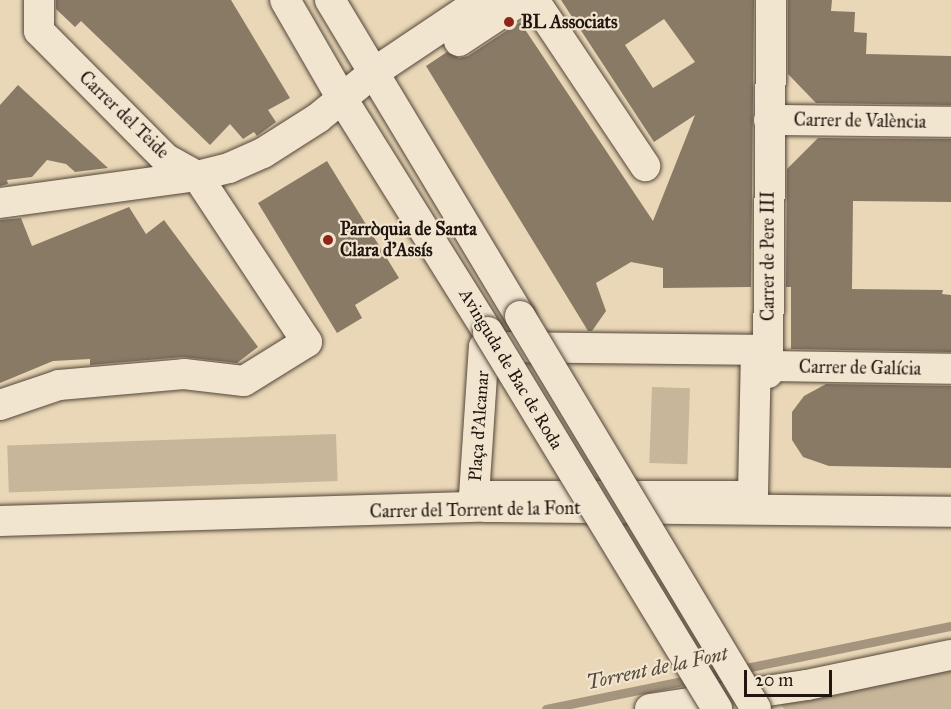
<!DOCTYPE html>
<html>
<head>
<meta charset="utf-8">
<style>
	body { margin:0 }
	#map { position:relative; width:951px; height:709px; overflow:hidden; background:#ead7b7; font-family:"IM FELL Great Primer",serif }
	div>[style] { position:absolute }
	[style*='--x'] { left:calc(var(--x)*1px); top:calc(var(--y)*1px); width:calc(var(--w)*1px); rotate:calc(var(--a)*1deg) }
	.green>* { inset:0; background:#c8b69a; transform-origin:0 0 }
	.stream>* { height:9px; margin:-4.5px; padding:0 4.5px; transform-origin:4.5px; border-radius:4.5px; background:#a5957e }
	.building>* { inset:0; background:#897a66 }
	.roads { filter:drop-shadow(0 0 2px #524639) drop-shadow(0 0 2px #524639) }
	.street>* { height:30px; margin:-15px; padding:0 15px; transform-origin:15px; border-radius:15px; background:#f1e5d0 }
	.bridges { filter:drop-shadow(0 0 2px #524639) drop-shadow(0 0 2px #524639) }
	.street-bridge>* { height:30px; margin:-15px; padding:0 15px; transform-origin:15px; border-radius:15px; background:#f1e5d0 }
	.dots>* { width:16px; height:16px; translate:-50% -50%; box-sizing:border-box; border:3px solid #f1e5d0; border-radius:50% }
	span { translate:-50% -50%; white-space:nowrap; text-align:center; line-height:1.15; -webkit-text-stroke:4.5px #f1e5d0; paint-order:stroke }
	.poi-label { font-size:18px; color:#20160f; font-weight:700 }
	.left { translate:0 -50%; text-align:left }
	.street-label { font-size:18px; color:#20160f }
	.water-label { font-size:20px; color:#55493b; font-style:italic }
	.scale { position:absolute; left:744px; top:670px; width:88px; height:27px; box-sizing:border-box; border:3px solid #20160f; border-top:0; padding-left:8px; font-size:18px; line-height:21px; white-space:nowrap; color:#20160f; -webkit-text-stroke:4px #f1e5d0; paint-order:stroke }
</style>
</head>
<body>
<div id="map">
	<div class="green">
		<i style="left:652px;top:387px;width:38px;height:76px;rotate:2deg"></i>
		<i style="left:336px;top:434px;width:47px;height:329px;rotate:88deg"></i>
		<i style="clip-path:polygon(951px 665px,951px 709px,784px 709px,779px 700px)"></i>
	</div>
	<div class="stream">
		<i style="--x:546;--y:709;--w:413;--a:-11.6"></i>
	</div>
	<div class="building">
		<i style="clip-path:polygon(56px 0,231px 0,290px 98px,268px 110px,276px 122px,257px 136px,254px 132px,243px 139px,230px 124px,210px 145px,81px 21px,75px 27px,56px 9px)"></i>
		<i style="clip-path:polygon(evenodd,561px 0,754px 0,751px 287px,663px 288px,663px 268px,631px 262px,596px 283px,606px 311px,592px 331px,588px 331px,426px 66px,447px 52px,459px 58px,468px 56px,520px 22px,653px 221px,695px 115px,654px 142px,561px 0,664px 19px,695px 62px,653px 88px,625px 45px,664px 19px)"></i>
		<i style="clip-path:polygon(788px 0,832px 0,831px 11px,855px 12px,854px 32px,867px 33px,866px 54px,951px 56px,951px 105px,816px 103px,788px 74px)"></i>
		<i style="clip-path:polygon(18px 85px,83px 145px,108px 168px,75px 172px,66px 164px,47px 160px,32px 177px,7px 180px,8px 184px,0 186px,0 105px)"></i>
		<i style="clip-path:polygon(818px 138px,951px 139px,951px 202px,853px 201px,852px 289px,943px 290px,942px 294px,951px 295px,951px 352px,791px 349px,791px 287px,786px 287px,787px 169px)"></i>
		<i style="clip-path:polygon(327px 161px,399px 278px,355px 305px,362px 318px,337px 333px,258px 203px)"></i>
		<i style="clip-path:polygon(129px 207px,146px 234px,164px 220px,258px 347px,237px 363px,183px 357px,90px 365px,90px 359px,53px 361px,0 383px,0 220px,21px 218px,32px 246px)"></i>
		<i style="clip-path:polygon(826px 384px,951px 386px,951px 468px,829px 466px,803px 457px,792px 440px,792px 412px,804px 396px)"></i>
	</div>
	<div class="roads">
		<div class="street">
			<i style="--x:285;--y:0;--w:112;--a:60"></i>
			<i style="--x:341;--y:97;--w:277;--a:58"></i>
			<i style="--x:330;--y:0;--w:369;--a:59"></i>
			<i style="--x:534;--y:0;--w:200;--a:56.2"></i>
			<i style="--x:459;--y:41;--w:74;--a:-33.5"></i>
			<i style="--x:769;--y:120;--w:182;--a:0.6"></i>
			<i style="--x:0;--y:203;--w:199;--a:-7.8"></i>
			<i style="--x:197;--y:176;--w:33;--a:-14"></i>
			<i style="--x:229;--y:168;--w:37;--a:-24"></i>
			<i style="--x:263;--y:153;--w:65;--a:-32.5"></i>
			<i style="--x:318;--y:118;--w:71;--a:-39.3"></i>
			<i style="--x:373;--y:73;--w:131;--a:-33.8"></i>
			<i style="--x:484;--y:347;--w:272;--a:0.6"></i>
			<i style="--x:756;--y:350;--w:146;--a:91.2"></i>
			<i style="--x:753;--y:496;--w:279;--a:180"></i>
			<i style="--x:474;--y:496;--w:149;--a:-86.2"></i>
			<i style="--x:768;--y:366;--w:183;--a:0.9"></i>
			<i style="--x:768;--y:373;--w:373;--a:-89.5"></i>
			<i style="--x:0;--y:405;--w:62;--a:-18.7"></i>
			<i style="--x:59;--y:385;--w:125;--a:-5"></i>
			<i style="--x:184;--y:374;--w:60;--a:6.7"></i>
			<i style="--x:244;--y:381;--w:74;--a:-31.8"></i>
			<i style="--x:307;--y:342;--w:199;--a:-123.5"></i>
			<i style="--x:197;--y:176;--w:35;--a:-151"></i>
			<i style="--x:166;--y:159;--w:180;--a:-134.8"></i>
			<i style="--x:39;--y:31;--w:31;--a:-90"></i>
			<i style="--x:0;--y:521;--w:486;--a:-1.7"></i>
			<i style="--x:486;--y:507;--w:465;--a:0.6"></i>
			<i style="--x:650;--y:709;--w:159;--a:-8.7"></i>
			<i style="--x:807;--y:685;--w:147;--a:-11.8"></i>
		</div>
	</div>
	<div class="bridges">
		<div class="street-bridge">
			<i style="--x:520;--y:316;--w:458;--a:59"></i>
			<i style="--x:488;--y:332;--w:441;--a:58.7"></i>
		</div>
	</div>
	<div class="dots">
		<i style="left:509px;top:22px;background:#8f2418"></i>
		<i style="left:328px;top:240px;background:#8f2418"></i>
	</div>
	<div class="poi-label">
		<span class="left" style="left:521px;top:22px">BL Associats</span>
		<span class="left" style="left:340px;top:240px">Parròquia de Santa<br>Clara d'Assís</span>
	</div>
	<div class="street-label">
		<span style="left:124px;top:115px;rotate:44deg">Carrer del Teide</span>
		<span style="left:860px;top:121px;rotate:1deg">Carrer de València</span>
		<span style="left:768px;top:256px;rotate:-90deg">Carrer de Pere III</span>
		<span style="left:860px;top:368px;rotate:1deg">Carrer de Galícia</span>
		<span style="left:511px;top:369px;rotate:59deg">Avinguda de Bac de Roda</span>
		<span style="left:479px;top:426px;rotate:-86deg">Plaça d'Alcanar</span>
		<span style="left:475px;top:510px;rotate:-1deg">Carrer del Torrent de la Font</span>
	</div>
	<div class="water-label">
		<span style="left:657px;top:668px;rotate:-12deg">Torrent de la Font</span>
	</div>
	<div class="scale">20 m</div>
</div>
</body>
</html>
